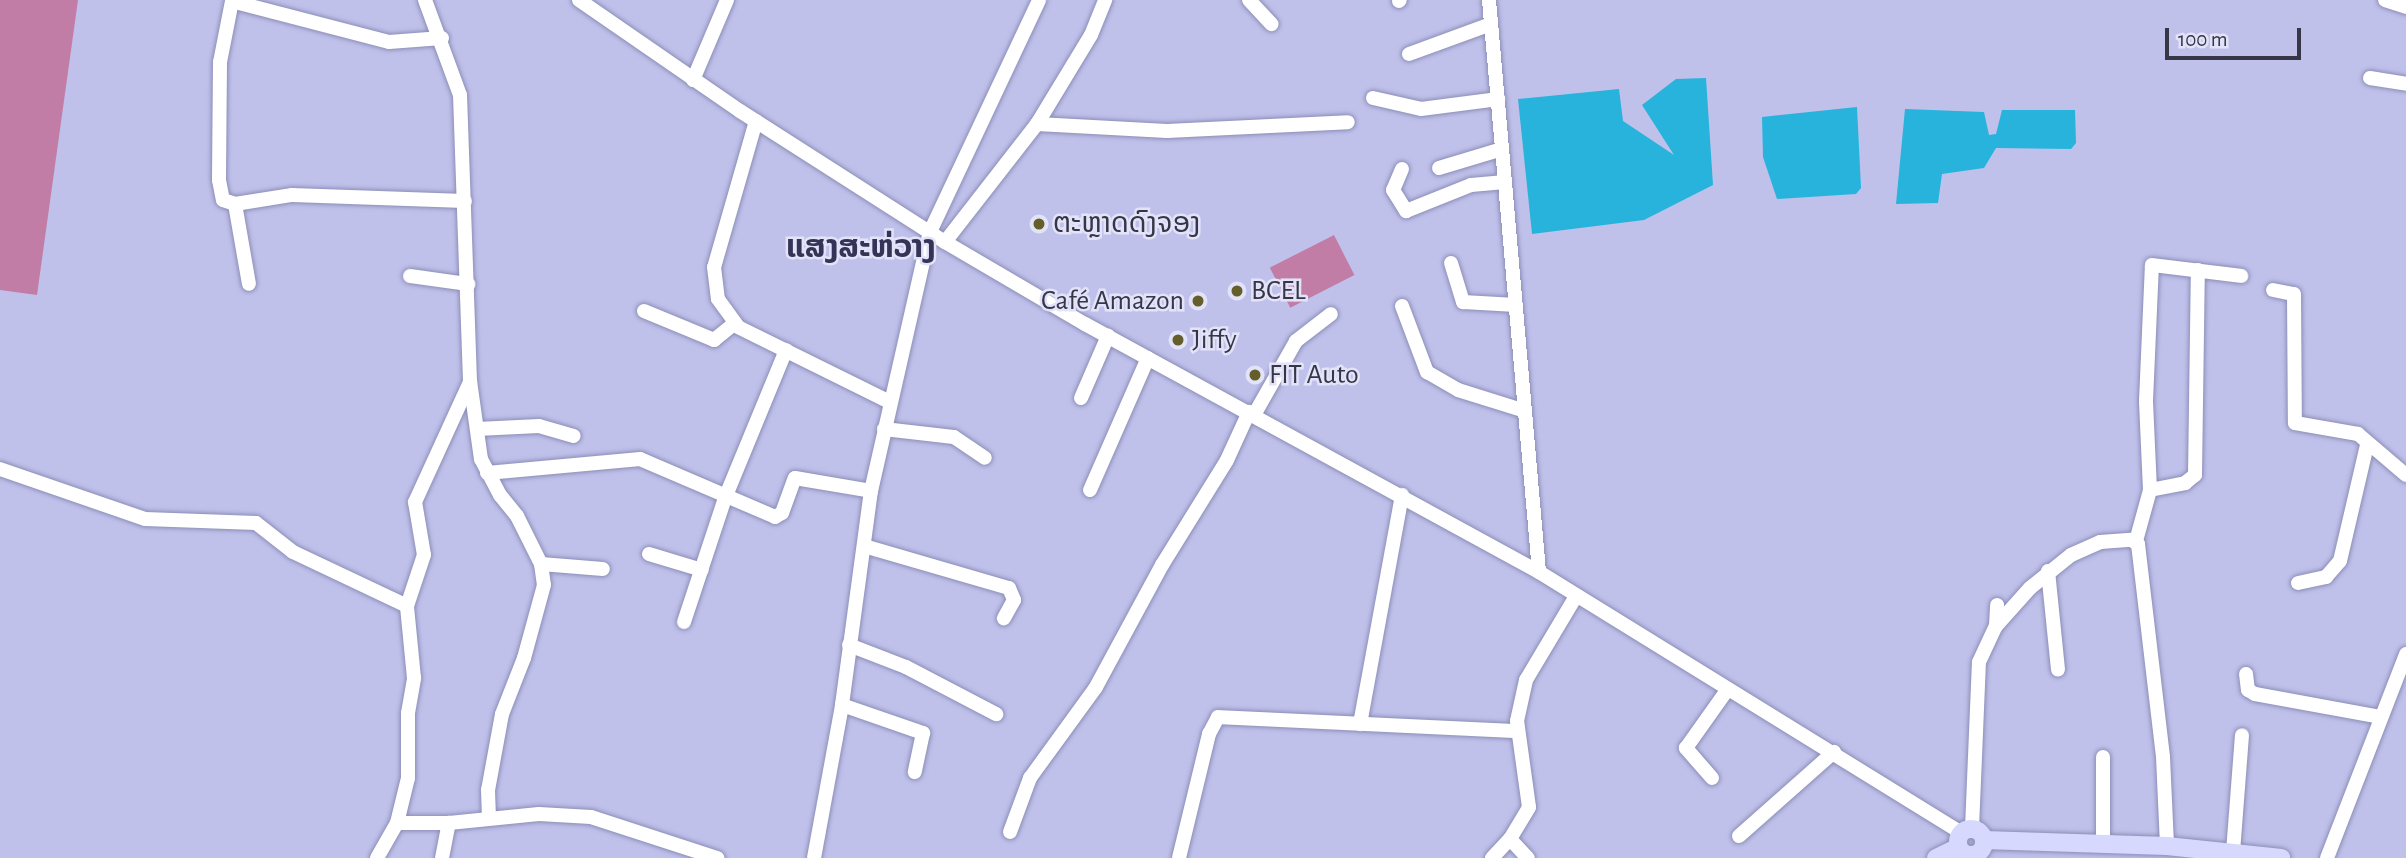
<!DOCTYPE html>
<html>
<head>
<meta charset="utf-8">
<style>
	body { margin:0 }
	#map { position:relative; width:2406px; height:858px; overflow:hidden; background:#bfc1eb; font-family:"Alegreya Sans","Noto Sans Lao",sans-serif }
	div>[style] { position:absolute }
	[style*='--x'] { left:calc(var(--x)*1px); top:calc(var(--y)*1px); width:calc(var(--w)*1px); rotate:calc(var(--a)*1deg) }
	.green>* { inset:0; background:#c17da6; transform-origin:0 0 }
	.water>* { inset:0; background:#27b3dc }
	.roads { filter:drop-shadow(0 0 2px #8d8eb7) drop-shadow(0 0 2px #8d8eb7) }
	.minor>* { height:14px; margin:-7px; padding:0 7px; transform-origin:7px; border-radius:7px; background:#fff }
	.major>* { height:18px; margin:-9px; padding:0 9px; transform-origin:9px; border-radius:9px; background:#d7d8fe }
	.major>.ring { margin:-9px; padding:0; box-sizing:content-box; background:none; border:18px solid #d7d8fe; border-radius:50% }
	.dots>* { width:19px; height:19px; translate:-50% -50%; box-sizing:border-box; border:4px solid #e2e3f9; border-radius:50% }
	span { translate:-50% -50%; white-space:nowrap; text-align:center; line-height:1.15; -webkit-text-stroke:5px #e2e3f9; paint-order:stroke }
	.poi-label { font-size:28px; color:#363647 }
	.left { translate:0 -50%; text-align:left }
	.right { translate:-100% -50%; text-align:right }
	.quarter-label { font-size:32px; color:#353457; font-weight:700 }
	.scale { position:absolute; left:2165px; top:28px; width:136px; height:32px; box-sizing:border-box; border:4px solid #363647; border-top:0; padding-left:9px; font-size:21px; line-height:24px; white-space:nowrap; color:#363647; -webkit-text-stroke:5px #e2e3f9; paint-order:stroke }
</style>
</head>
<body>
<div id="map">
	<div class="green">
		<i style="clip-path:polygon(0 0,78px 0,37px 295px,0 290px)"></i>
		<i style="left:1334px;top:235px;width:45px;height:72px;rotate:63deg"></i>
	</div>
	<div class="water">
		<i style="clip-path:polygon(1706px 78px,1713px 185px,1644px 220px,1532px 234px,1518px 99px,1619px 89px,1623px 121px,1674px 155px,1642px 105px,1676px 79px)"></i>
		<i style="clip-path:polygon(1857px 107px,1861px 188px,1856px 194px,1777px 199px,1763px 157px,1762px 117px)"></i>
		<i style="clip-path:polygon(1905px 109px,1984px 112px,1989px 135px,1996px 134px,2002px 110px,2075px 110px,2076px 143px,2071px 149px,1996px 148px,1984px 168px,1942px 174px,1938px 203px,1896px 204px)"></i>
	</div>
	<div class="roads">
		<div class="minor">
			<i style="--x:425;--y:0;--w:101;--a:69.8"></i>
			<i style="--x:460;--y:95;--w:286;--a:88"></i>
			<i style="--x:470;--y:381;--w:79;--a:82"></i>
			<i style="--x:481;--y:459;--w:41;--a:62.2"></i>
			<i style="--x:500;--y:495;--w:27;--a:51"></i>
			<i style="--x:517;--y:516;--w:54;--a:63.4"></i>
			<i style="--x:541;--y:564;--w:21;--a:82"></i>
			<i style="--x:544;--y:585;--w:76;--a:105.3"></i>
			<i style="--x:524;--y:658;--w:60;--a:111.4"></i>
			<i style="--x:502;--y:714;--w:77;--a:100.4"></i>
			<i style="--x:488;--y:790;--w:27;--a:88"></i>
			<i style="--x:579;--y:0;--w:196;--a:34.6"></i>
			<i style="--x:740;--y:111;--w:243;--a:32.6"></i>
			<i style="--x:945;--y:242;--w:162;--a:30.4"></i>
			<i style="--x:1085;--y:324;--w:517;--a:28.65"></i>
			<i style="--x:1539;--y:572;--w:496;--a:31.7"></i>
			<i style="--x:1249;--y:0;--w:33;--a:47"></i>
			<i style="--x:1489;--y:0;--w:574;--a:85"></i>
			<i style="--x:2385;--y:0;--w:22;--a:18"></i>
			<i style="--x:1399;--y:1;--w:1;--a:-45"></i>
			<i style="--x:442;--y:38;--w:53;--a:175.7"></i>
			<i style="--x:389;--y:42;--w:162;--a:-165.4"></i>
			<i style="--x:232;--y:1;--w:62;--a:101.1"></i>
			<i style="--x:220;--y:62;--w:118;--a:90.5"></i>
			<i style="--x:219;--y:180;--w:20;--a:79"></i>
			<i style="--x:223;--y:200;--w:13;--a:18"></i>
			<i style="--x:235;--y:204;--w:58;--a:-9"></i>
			<i style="--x:292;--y:195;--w:173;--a:2"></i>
			<i style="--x:1409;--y:54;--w:87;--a:-20.1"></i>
			<i style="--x:2370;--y:78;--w:36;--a:9"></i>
			<i style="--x:693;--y:80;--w:87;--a:-67"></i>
			<i style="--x:1373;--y:98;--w:49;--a:12.9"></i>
			<i style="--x:1421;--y:109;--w:78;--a:-7.4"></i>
			<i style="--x:756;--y:121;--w:152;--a:106"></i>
			<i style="--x:714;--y:267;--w:32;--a:83"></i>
			<i style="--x:718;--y:299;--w:34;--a:54"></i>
			<i style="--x:738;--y:327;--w:169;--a:26.3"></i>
			<i style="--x:1037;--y:124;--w:130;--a:3.1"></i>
			<i style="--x:1167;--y:131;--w:181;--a:-2.8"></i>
			<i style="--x:1439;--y:168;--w:66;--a:-16.8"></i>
			<i style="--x:1402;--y:169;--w:23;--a:113"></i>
			<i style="--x:1393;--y:190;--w:25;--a:58"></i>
			<i style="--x:1406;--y:211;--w:70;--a:-21.8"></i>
			<i style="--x:1471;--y:185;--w:34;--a:-5"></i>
			<i style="--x:235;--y:204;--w:81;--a:80.1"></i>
			<i style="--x:945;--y:242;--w:150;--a:-52.1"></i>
			<i style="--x:1037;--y:124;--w:104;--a:-58.8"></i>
			<i style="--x:1091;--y:35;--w:38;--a:-68"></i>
			<i style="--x:1451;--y:263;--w:41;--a:72.9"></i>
			<i style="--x:1463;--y:302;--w:53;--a:3.2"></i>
			<i style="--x:410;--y:276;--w:59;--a:7.9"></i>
			<i style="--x:2273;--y:290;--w:21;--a:11"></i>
			<i style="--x:2294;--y:294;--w:129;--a:89.6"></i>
			<i style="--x:2295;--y:423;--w:64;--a:9.9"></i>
			<i style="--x:2358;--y:434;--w:63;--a:40.5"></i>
			<i style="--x:1402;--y:306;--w:71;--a:69.3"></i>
			<i style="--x:1427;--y:372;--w:36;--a:30"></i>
			<i style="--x:1458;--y:390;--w:70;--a:17.4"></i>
			<i style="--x:644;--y:311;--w:76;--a:22.5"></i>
			<i style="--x:714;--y:340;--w:27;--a:-39"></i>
			<i style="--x:1081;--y:398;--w:68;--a:-66.5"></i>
			<i style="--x:1254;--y:415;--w:85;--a:-60.4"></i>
			<i style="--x:1296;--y:341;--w:44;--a:-37.6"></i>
			<i style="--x:477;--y:429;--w:62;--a:-2.8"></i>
			<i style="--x:539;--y:426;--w:36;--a:16"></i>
			<i style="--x:884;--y:429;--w:70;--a:6.5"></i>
			<i style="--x:954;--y:437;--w:37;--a:34"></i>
			<i style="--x:0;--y:469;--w:153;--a:19"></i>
			<i style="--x:145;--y:519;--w:111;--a:2.1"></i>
			<i style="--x:256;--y:523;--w:47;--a:38.1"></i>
			<i style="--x:293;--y:552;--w:126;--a:25.3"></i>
			<i style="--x:487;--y:473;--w:154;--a:-5.2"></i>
			<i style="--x:640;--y:459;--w:147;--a:23.2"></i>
			<i style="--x:775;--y:517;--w:8;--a:-30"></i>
			<i style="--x:782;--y:513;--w:37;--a:-70"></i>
			<i style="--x:795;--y:478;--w:77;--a:9.7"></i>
			<i style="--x:1090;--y:490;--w:144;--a:-66.3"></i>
			<i style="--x:2150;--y:490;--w:36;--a:-11"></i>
			<i style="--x:2185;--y:483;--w:13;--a:-39"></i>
			<i style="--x:2195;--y:475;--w:205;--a:-89.2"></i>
			<i style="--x:2136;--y:541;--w:53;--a:-74.6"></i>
			<i style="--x:2150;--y:490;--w:89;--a:-92.6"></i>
			<i style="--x:2146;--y:401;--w:136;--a:-87.5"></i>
			<i style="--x:2152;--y:265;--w:90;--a:7"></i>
			<i style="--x:864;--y:546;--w:151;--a:16.2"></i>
			<i style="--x:1009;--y:588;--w:13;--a:67"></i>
			<i style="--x:1014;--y:600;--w:21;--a:119"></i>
			<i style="--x:649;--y:554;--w:55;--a:16.8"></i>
			<i style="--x:541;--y:564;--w:62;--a:4.6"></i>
			<i style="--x:2048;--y:571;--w:99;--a:84.2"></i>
			<i style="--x:2298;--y:583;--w:29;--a:-12"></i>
			<i style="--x:2326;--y:577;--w:21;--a:-49"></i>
			<i style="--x:2340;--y:561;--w:119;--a:-76.9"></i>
			<i style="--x:684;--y:622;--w:131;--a:-71.7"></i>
			<i style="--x:725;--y:498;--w:160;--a:-67.6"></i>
			<i style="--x:1996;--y:626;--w:51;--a:-48.2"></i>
			<i style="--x:2030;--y:588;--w:53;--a:-38.8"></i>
			<i style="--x:2071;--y:555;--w:32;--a:-24"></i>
			<i style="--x:2100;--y:542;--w:31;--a:-4"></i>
			<i style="--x:2131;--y:540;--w:8;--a:30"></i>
			<i style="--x:2138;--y:544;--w:214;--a:83.3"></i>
			<i style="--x:2163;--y:757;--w:89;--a:87.4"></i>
			<i style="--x:849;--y:645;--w:61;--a:21.1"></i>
			<i style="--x:906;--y:667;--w:102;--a:27.6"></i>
			<i style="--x:2246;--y:674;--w:16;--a:83"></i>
			<i style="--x:2248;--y:690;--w:8;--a:30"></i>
			<i style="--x:2255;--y:694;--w:127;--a:10.4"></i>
			<i style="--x:842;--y:705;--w:86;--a:19.1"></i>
			<i style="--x:923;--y:733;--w:40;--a:102"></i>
			<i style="--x:1360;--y:724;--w:233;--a:-79.6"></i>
			<i style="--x:1712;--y:778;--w:40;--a:-131"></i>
			<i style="--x:1686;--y:748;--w:72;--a:-54.6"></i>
			<i style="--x:397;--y:823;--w:52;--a:0"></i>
			<i style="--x:449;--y:823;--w:90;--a:-5.7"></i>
			<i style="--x:539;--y:814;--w:52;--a:3.3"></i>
			<i style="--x:591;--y:817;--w:133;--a:18"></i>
			<i style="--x:1972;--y:828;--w:166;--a:-87.6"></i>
			<i style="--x:1979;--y:662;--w:40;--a:-65"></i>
			<i style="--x:1996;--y:626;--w:21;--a:-87"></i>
			<i style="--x:1010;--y:832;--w:58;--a:-69.7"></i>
			<i style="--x:1030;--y:778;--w:112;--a:-54"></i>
			<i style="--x:1096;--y:687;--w:139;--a:-61.6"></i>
			<i style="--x:1162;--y:565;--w:123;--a:-58.2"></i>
			<i style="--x:1227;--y:460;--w:53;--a:-65.4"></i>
			<i style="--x:1739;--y:836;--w:127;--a:-41.5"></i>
			<i style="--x:1510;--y:839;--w:26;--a:47"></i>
			<i style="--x:2103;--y:843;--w:86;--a:-90"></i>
			<i style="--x:2233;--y:852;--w:117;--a:-85.6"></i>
			<i style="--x:377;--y:858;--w:40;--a:-60.3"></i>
			<i style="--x:397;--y:823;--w:46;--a:-76.3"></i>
			<i style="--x:408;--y:778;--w:65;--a:-90"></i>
			<i style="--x:408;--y:713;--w:36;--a:-80"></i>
			<i style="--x:414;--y:678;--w:72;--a:-95.6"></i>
			<i style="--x:407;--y:606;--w:54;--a:-71.6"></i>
			<i style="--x:424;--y:555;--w:54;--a:-99.6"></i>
			<i style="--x:415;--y:502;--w:132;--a:-65.4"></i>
			<i style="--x:442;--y:858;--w:36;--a:-79"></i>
			<i style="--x:814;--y:858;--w:156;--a:-79.6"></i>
			<i style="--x:842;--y:705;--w:216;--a:-82.3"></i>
			<i style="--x:871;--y:491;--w:266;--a:-77.2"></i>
			<i style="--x:930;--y:232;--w:256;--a:-64.8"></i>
			<i style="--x:1179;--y:858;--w:128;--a:-76.4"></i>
			<i style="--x:1209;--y:734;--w:19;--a:-62"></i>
			<i style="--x:1218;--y:717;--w:300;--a:2.7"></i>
			<i style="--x:1492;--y:858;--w:26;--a:-47"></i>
			<i style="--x:1510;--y:839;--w:37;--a:-59"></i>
			<i style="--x:1529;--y:807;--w:87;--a:-97.9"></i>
			<i style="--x:1517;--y:721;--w:42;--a:-77.6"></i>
			<i style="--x:1526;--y:680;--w:98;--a:-59.2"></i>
			<i style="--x:2327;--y:858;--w:219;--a:-68.8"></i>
		</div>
		<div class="major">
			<i class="ring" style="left:1958px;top:829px;width:8px;height:8px"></i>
			<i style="--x:1984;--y:840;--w:183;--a:1.9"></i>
			<i style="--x:2167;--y:846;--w:115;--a:6"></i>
			<i style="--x:1936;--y:858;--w:25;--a:-26"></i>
		</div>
	</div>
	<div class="dots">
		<i style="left:1039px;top:224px;background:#635e2a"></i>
		<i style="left:1237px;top:291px;background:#635e2a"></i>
		<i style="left:1198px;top:301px;background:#635e2a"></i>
		<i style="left:1178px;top:340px;background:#635e2a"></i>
		<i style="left:1255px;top:375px;background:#635e2a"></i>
	</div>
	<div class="poi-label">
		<span class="left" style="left:1053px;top:224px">ຕະຫຼາດດົງຈອງ</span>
		<span class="left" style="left:1251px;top:291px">BCEL</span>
		<span class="right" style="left:1184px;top:301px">Café Amazon</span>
		<span class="left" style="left:1192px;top:340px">Jiffy</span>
		<span class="left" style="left:1269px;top:375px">FIT Auto</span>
	</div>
	<div class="quarter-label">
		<span style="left:861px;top:247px">ແສງສະຫ່ວາງ</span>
	</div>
	<div class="scale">100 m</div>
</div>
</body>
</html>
